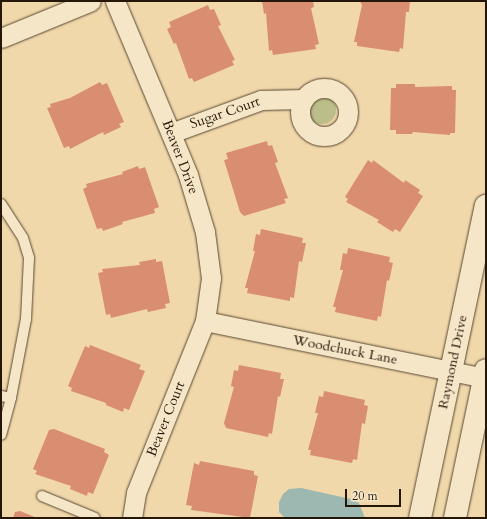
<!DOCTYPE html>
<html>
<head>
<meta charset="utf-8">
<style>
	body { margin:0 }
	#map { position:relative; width:487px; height:519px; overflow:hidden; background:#f1d8ab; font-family:Cardo,serif }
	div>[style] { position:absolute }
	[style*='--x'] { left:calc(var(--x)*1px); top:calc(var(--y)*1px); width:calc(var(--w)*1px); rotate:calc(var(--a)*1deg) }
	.green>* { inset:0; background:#bbbe88 }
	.round { border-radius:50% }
	.water>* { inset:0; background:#9cb8b1 }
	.building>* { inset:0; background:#d98d71 }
	.roads { filter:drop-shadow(0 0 1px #574730) drop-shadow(0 0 1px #574730) }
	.service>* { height:10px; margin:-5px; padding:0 5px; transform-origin:5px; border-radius:5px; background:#f6e6c8 }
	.minor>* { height:19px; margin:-9.5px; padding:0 9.5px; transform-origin:9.5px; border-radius:9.5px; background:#f6e6c8 }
	.minor>.ring { margin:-9.5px; padding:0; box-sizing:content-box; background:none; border:19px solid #f6e6c8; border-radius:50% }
	.tertiary>* { height:22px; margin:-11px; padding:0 11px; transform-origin:11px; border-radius:11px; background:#f6e6c8 }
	span { translate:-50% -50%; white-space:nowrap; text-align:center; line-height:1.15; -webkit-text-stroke:3px #f6e6c8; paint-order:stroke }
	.street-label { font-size:14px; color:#241707 }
	.frame { position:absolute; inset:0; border:2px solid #241707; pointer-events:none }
	.scale { position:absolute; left:345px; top:489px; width:56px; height:18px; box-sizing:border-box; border:2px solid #241707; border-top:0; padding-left:5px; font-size:12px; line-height:14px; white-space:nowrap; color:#241707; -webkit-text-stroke:3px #f6e6c8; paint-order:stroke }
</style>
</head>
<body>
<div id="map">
	<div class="green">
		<i class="round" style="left:308px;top:96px;width:28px;height:28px"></i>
	</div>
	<div class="water">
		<i style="clip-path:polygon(301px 488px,351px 499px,359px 503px,365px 518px,284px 517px,279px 512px,279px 502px,283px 494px,289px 489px)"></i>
	</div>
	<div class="building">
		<i style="clip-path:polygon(262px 1px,313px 1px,314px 7px,311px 8px,319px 44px,315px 45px,316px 49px,273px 55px,272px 50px,269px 51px,266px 13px,264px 14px)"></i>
		<i style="clip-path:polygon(360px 1px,410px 1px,409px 12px,406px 12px,403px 49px,400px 48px,399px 52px,357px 46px,357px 42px,354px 42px,362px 5px)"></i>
		<i style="clip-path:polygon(208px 5px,210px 10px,214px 9px,221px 25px,218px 26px,235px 60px,232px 61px,234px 65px,194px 82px,192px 78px,189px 79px,176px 43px,174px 44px,167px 29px,171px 27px,169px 22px)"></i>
		<i style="clip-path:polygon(100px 82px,102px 85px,107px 83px,124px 122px,119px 124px,121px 127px,104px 135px,103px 132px,70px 149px,69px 146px,64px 148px,47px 108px,51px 107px,50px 104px,70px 98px)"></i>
		<i style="clip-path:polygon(396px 84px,415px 84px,415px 87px,452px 86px,452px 90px,456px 90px,455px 133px,450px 133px,450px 135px,413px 132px,412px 134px,396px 134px,396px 130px,390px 130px,391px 88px,396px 88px)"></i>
		<i style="clip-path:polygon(267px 141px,268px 146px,272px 145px,278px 162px,275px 163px,288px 198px,284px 199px,286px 203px,244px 216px,240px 212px,224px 160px,228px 159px,226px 153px)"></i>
		<i style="clip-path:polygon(368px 160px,372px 163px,373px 160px,404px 183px,405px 180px,420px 190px,418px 193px,423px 196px,400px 232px,395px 229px,393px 232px,377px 222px,379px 220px,346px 202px,348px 199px,345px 197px)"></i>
		<i style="clip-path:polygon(138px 166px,139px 169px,145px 167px,159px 207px,154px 209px,155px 213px,122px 222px,123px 224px,103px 231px,102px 228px,97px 229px,83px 189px,87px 187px,86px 184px,123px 174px,122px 172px)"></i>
		<i style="clip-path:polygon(261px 229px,303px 238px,302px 243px,306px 243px,302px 262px,299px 261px,294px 298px,290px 297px,290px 301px,247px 293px,248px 288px,245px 288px,255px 251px,253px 251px,256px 234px,260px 235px)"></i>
		<i style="clip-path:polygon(348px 248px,390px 257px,389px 262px,393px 263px,389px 281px,387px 280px,381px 317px,378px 316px,377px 321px,335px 312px,336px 307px,333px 307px,343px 270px,340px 270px,343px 253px,347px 254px)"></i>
		<i style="clip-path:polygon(156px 259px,156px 262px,162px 261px,170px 303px,165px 304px,166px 308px,148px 312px,147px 309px,111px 318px,110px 314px,106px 315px,98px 273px,103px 272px,102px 269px,140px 265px,139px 262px)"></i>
		<i style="clip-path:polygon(90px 345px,141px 365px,139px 369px,145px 371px,129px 410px,124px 408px,123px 412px,106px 405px,106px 403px,71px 391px,72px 388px,68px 386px,85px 346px,89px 348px)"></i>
		<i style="clip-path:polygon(239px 365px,281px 373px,280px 379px,284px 379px,280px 397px,278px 396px,272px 434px,269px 433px,268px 437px,226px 428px,224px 423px,234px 387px,231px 386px,234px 370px,238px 371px)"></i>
		<i style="clip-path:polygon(324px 391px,365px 400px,364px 405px,368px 406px,365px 424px,362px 423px,357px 460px,353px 459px,352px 463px,310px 455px,311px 450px,308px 450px,318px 413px,315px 413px,319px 396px,323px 397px)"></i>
		<i style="clip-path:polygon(54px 429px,105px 449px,104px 452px,109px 455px,93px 494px,88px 492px,87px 496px,70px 489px,71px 486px,35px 474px,37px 471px,33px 469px,49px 430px)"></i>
		<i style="clip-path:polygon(200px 461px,254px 471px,254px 475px,258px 476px,250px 518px,191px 510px,192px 506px,186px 505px,194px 463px,199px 465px)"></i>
		<i style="clip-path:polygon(20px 511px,37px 518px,13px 518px,15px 512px)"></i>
	</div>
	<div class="roads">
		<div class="service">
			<i style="--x:1;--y:204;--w:40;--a:57.1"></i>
			<i style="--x:23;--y:238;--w:21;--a:73"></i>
			<i style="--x:29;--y:258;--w:61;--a:92.8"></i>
			<i style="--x:26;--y:319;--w:80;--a:100.8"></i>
			<i style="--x:1;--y:396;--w:10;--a:11"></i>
			<i style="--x:11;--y:398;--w:38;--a:105"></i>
			<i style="--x:42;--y:496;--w:57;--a:22.5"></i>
		</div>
		<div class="minor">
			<i style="--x:115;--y:1;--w:189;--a:67.2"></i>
			<i style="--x:188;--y:175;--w:59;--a:73.4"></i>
			<i style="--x:205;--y:232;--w:46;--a:82.6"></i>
			<i style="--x:211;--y:278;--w:43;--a:97.9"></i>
			<i style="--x:205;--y:321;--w:185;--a:111.9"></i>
			<i style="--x:136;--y:493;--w:25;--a:99"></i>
			<i style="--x:1;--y:38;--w:97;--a:-22.3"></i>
			<i class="ring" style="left:300px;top:88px;width:29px;height:29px"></i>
			<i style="--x:171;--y:133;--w:96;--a:-20.1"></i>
			<i style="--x:261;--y:100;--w:43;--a:-1.3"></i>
			<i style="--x:205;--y:321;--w:285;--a:11.5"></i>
		</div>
		<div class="tertiary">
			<i style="--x:420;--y:518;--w:319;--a:-78.1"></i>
			<i style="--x:455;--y:518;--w:151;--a:-78.2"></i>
		</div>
	</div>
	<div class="street-label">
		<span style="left:225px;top:113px;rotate:-19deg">Sugar Court</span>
		<span style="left:180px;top:157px;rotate:69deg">Beaver Drive</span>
		<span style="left:345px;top:350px;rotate:11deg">Woodchuck Lane</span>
		<span style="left:453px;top:362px;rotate:-78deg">Raymond Drive</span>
		<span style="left:166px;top:419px;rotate:-68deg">Beaver Court</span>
	</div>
	<div class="frame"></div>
	<div class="scale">20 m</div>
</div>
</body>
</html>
